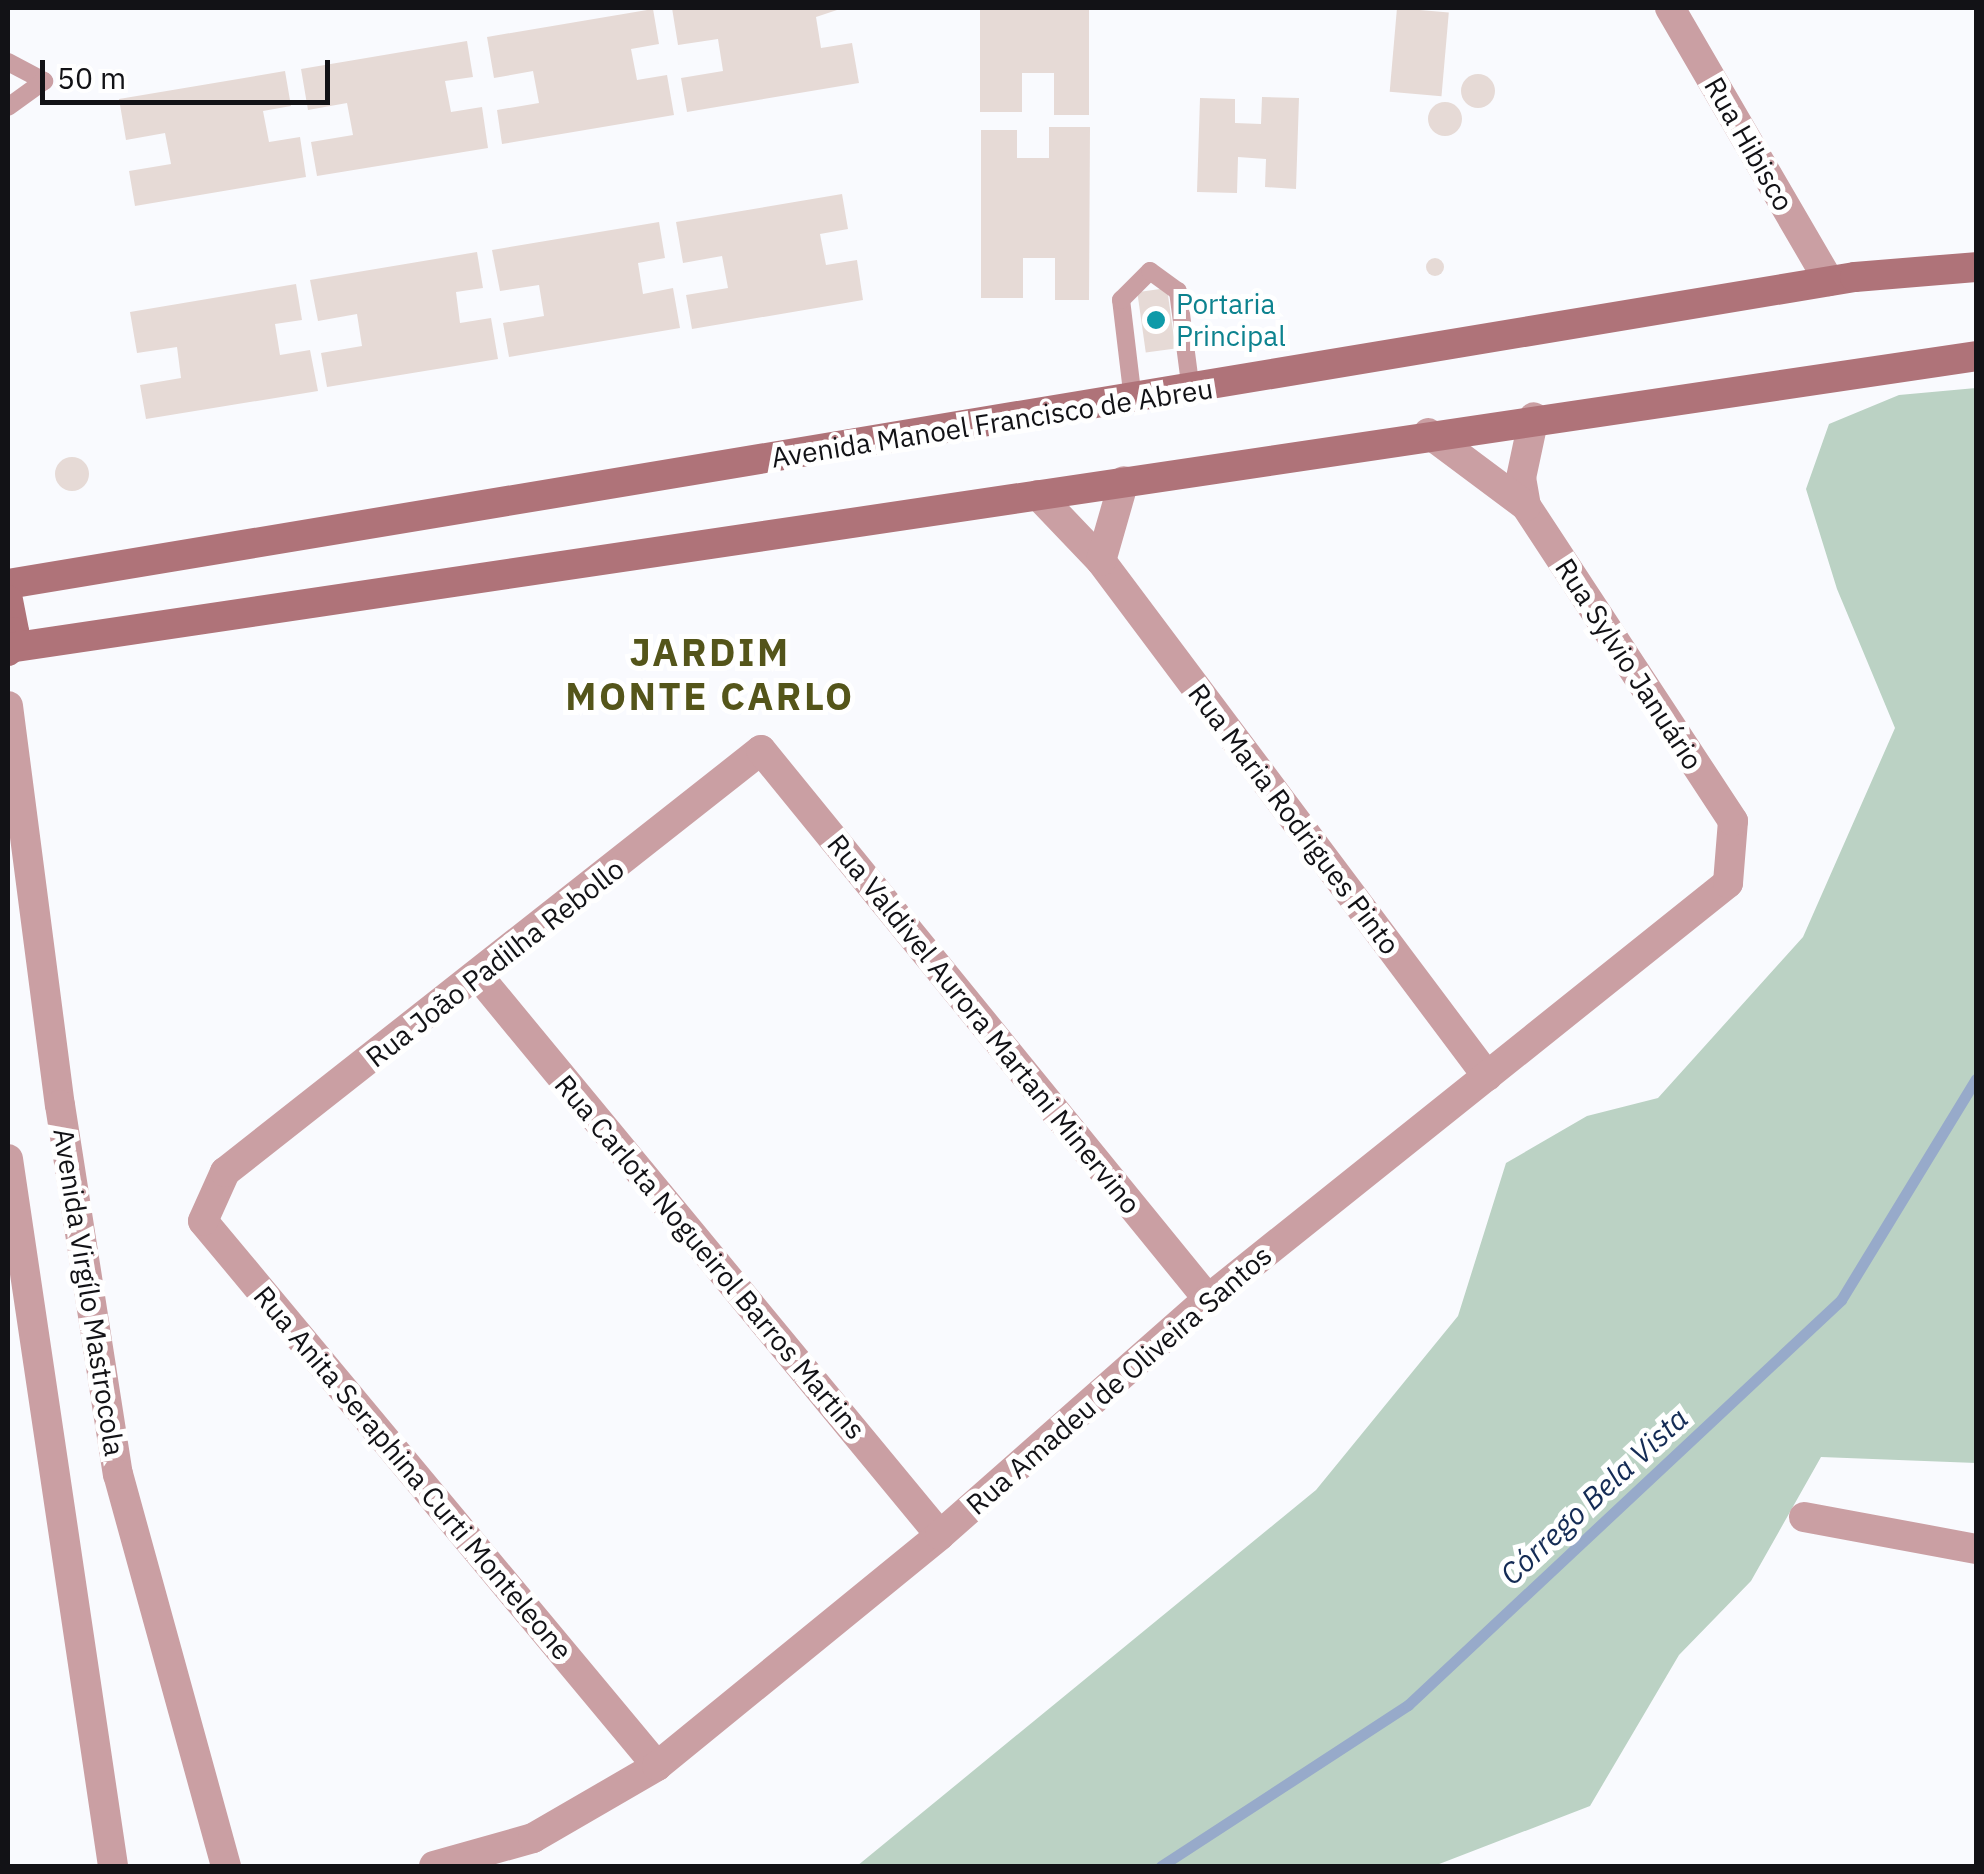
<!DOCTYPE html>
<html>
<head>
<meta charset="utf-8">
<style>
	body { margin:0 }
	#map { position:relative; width:1984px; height:1874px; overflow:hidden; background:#f9fafe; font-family:"IBM Plex Sans",sans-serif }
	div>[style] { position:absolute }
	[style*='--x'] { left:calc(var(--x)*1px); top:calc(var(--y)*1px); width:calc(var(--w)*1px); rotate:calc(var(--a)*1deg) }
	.green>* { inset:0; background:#bbd2c4 }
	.stream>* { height:11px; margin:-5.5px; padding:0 5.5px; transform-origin:5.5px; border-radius:5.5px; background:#97aaca }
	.building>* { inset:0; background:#e6dad6; transform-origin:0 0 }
	.round { border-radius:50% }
	.service>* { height:18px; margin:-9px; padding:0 9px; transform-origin:9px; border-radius:9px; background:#ca9fa3 }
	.minor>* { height:30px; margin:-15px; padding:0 15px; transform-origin:15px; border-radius:15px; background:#ca9fa3 }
	.tertiary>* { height:30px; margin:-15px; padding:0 15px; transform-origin:15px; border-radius:15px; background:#ca9fa3 }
	.secondary>* { height:30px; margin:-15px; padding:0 15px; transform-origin:15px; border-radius:15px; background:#af7379 }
	.dots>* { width:28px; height:28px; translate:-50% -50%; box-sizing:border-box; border:5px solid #fff; border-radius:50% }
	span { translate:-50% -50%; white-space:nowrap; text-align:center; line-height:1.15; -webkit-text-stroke:10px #fff; paint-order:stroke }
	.street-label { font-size:28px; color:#121216 }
	.culture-label { font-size:28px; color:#0d838f }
	.left { translate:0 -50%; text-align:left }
	.water-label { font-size:30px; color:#142b55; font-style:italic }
	.district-label { font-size:38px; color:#54551a; font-weight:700; letter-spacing:2.5px }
	.frame { position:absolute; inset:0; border:10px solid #121216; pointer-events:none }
	.scale { position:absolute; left:40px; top:60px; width:290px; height:45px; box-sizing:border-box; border:5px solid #121216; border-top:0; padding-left:12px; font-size:30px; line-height:35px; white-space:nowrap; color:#121216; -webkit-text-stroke:8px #fff; paint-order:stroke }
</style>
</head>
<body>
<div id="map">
	<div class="green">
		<i style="clip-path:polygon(1976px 388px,1976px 1463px,1821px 1457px,1751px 1581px,1679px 1655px,1590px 1806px,1434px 1866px,857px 1866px,1316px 1490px,1458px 1316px,1506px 1163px,1587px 1116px,1658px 1098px,1803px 937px,1895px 728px,1837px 589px,1806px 489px,1829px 424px,1899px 395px)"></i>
	</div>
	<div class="stream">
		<i style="--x:1161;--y:1866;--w:295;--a:-33.1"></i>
		<i style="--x:1408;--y:1705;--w:593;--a:-43.09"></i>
		<i style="--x:1841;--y:1300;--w:259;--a:-58.6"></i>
	</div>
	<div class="building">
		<i style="clip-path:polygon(672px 8px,843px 8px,816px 17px,821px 48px,852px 43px,859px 83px,687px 112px,681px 78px,723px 71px,718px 39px,678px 45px)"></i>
		<i style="clip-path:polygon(980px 8px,1089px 8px,1089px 115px,1054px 115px,1054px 73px,1022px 73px,1022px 112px,980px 112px)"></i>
		<i style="left:1397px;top:8px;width:52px;height:84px;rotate:5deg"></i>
		<i style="clip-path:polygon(653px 9px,659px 44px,631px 49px,637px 80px,667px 75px,674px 115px,502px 144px,497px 110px,539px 103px,533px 71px,494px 78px,487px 37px)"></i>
		<i style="clip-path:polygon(467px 41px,473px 77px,445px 81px,451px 112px,482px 107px,488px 148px,317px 176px,311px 142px,353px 135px,347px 103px,308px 110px,301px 69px)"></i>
		<i style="clip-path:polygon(285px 71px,291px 106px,263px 111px,269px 142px,300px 137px,306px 177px,135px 206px,129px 171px,171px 164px,165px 133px,126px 140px,119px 99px)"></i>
		<i class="round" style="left:1461px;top:74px;width:34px;height:34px"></i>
		<i style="clip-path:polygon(1262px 97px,1299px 98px,1296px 189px,1265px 187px,1266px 159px,1238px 157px,1237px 193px,1197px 192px,1200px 98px,1235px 99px,1235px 123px,1261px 124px)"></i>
		<i class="round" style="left:1428px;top:102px;width:34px;height:34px"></i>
		<i style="clip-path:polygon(1049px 127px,1090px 127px,1089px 300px,1055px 300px,1055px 258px,1023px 258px,1023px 298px,981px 298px,981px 130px,1017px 130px,1017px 158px,1049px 158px)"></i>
		<i style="clip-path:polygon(842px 194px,848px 229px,820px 234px,826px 265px,857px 260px,863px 300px,692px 329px,686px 295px,728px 288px,722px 256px,683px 263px,676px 222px)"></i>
		<i style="clip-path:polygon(659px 222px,665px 258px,638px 263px,643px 294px,673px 288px,680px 328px,509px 357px,503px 323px,544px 316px,539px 285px,500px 291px,492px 250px)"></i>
		<i style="clip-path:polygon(477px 252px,483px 288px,456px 292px,460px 323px,491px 318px,498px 359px,327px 387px,321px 353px,362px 346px,357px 314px,318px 321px,310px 280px)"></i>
		<i class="round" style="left:1426px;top:258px;width:18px;height:18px"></i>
		<i style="clip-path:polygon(296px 284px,302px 320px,275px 324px,280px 355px,310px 350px,318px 391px,146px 419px,140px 385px,181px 378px,177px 347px,137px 353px,130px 312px)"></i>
		<i style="left:1167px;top:288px;width:61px;height:30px;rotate:82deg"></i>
		<i class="round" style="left:55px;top:457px;width:34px;height:34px"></i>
	</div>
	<div class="service">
		<i style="--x:8;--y:62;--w:41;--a:27.8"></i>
		<i style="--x:44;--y:81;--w:44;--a:144.2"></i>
		<i style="--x:1133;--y:400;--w:101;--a:-96.8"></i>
		<i style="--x:1121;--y:300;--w:41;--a:-45"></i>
		<i style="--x:1150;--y:271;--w:34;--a:36"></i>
		<i style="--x:1178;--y:291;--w:101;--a:82.6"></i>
	</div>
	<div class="minor">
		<i style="--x:1670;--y:8;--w:316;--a:59.8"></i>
		<i style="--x:1038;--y:495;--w:91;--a:46.3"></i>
		<i style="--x:1101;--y:561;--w:644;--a:53.15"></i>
		<i style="--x:1526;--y:506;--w:28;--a:-100"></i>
		<i style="--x:1521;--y:478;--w:62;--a:-78"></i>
		<i style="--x:1101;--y:561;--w:83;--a:-74"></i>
		<i style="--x:480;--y:978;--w:722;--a:50.45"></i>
		<i style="--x:1804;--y:1517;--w:175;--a:10.5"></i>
		<i style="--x:657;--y:1766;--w:709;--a:-129.8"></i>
		<i style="--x:203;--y:1221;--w:54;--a:-65.8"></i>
		<i style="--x:225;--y:1172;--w:682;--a:-38.21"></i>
		<i style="--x:761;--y:750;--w:708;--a:50.85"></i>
		<i style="--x:434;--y:1866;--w:103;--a:-15.8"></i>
		<i style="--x:533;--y:1838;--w:143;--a:-30.1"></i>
		<i style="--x:657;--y:1766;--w:365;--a:-39.2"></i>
		<i style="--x:940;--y:1535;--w:357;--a:-41.4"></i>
		<i style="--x:1208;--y:1299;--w:666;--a:-38.66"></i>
		<i style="--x:1728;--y:883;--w:62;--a:-85.4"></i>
		<i style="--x:1733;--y:821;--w:377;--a:-123.3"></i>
		<i style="--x:1526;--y:506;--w:122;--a:-143.3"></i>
	</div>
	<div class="tertiary">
		<i style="--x:8;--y:706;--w:402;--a:82.6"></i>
		<i style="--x:60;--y:1105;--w:374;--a:81.1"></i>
		<i style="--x:118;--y:1474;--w:407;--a:74.6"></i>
		<i style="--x:8;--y:1159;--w:715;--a:81.55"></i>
	</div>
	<div class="secondary">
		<i style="--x:8;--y:584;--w:1872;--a:-9.44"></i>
		<i style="--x:1855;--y:277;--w:121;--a:-4.7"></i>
		<i style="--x:8;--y:600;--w:33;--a:79"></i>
		<i style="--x:14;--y:632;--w:20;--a:108"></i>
		<i style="--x:9;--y:648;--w:1989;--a:-8.44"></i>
	</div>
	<div class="dots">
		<i style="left:1156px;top:320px;background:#0f9aa8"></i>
	</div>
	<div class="street-label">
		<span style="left:1749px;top:144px;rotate:60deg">Rua Hibisco</span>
		<span style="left:992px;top:423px;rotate:-9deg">Avenida Manoel Francisco de Abreu</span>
		<span style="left:1629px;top:664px;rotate:57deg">Rua Sylvio Januário</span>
		<span style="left:1294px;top:819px;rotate:53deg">Rua Maria Rodrigues Pinto</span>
		<span style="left:495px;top:963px;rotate:-38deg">Rua João Padilha Rebollo</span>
		<span style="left:984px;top:1024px;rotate:51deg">Rua Valdivel Aurora Martani Minervino</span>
		<span style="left:710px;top:1257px;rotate:50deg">Rua Carlota Nogueirol Barros Martins</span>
		<span style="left:89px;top:1292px;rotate:81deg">Avenida Virgílo Mastrocola</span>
		<span style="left:1119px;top:1380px;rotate:-41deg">Rua Amadeu de Oliveira Santos</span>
		<span style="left:413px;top:1473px;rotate:50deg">Rua Anita Seraphina Curti Monteleone</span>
	</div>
	<div class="culture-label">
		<span class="left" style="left:1176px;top:320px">Portaria<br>Principal</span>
	</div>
	<div class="water-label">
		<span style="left:1594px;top:1496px;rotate:-43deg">Córrego Bela Vista</span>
	</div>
	<div class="district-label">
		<span style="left:710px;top:674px">JARDIM<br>MONTE CARLO</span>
	</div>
	<div class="frame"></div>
	<div class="scale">50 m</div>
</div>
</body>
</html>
